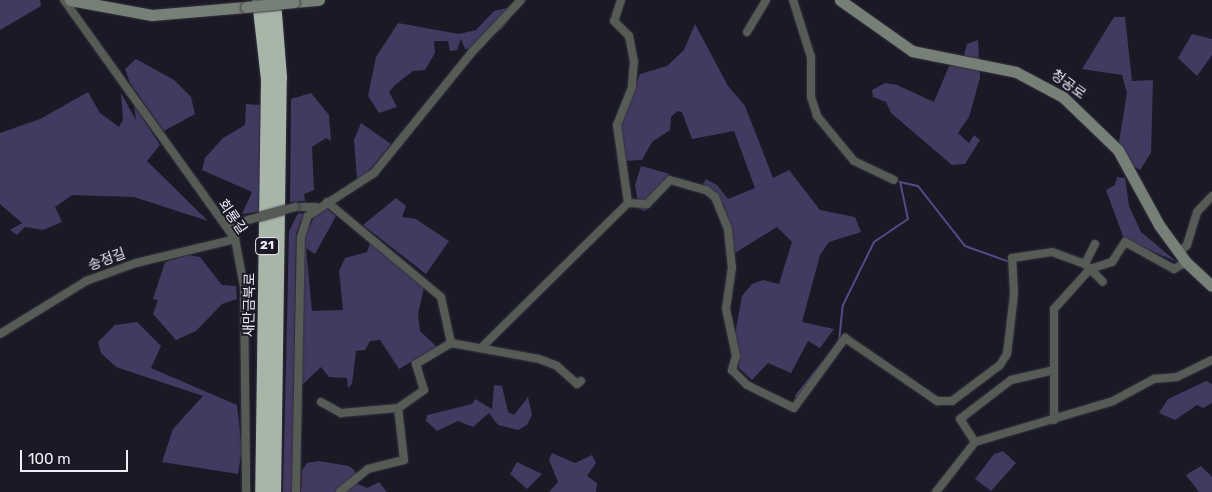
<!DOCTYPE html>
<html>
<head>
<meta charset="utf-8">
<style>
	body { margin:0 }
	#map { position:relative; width:1212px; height:492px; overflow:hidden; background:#1b1926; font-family:Rubik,"Noto Sans KR",sans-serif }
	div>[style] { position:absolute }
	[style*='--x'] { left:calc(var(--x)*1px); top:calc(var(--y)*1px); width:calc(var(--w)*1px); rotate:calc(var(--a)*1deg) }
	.green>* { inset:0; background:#423a60 }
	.stream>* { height:2px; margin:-1px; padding:0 1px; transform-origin:1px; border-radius:1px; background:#574988 }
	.roads { filter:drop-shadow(0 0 1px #34333f) drop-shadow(0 0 1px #34333f) }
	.street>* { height:8px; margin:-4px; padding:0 4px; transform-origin:4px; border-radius:4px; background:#565b56 }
	.secondary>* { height:11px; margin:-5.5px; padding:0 5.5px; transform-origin:5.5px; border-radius:5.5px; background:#778077 }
	.highway>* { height:15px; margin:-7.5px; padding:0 7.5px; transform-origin:7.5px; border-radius:7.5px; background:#a8b6a9 }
	.bridges { filter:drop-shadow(0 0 1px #34333f) drop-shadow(0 0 1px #34333f) }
	.street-bridge>* { height:8px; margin:-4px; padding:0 4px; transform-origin:4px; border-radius:4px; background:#565b56 }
	.secondary-bridge>* { height:11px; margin:-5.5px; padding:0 5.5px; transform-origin:5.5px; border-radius:5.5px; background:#778077 }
	span { translate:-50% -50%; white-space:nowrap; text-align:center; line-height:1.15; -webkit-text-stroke:4px #1b1926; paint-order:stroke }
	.shield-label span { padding:1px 4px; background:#1b1926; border:1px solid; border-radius:4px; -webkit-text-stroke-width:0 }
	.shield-label { font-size:12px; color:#efeef7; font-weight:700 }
	.street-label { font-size:14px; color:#efeef7 }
	.scale { position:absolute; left:20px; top:450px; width:108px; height:22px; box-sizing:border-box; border:2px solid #efeef7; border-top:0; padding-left:6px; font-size:15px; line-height:18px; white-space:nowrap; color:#efeef7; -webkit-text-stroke:4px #1b1926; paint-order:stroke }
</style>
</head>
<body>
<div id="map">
	<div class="green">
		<i style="clip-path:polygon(0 0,40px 0,41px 6px,0 30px)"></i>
		<i style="clip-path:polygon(507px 8px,510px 19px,502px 29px,472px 48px,465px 49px,461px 39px,457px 50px,450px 51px,448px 41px,434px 41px,435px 53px,425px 70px,413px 71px,395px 85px,389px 92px,397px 107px,379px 113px,368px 96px,376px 57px,398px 23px,459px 34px,476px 30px,494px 11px)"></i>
		<i style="clip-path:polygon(1114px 17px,1125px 17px,1132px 81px,1153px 80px,1151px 153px,1140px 170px,1131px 165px,1119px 142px,1127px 93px,1122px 75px,1082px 69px)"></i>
		<i style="clip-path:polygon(695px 24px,728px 86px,745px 106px,773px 178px,789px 170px,820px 210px,855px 217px,861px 232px,829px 242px,820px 255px,802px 322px,834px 329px,820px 348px,808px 341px,791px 373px,768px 363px,752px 380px,739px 368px,735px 334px,742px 296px,752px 284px,763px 280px,779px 284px,792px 242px,777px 227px,735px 253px,724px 206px,703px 184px,706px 179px,717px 185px,728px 199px,755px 188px,734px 131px,692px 139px,682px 112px,677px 111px,671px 117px,670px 130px,652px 142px,642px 160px,625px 161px,620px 129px,640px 74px,667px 66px,684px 50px)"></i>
		<i style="clip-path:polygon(1192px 34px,1212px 39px,1212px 55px,1197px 76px,1178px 58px)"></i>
		<i style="clip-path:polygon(978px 40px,980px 78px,969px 117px,958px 133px,969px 143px,974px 135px,980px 140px,965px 164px,952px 165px,891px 113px,886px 102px,873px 97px,872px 90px,885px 83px,897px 85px,934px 102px,949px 66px,961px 66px,967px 44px)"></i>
		<i style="clip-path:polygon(136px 59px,174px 80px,191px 97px,195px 114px,164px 131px,130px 83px,125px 69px)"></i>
		<i style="clip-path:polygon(88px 92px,100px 113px,119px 127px,123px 120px,121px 93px,136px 120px,134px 105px,160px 145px,147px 161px,208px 221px,134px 197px,72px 195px,55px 207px,62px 222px,43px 230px,25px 227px,17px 235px,10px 230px,22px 223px,0 204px,0 133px,40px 119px)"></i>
		<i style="clip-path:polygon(311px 93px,329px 115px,331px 141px,326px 138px,312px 147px,314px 190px,304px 194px,305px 201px,290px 202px,291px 99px)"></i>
		<i style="clip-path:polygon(246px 104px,260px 105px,259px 212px,242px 214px,252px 192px,202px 170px,205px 158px,223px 138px,245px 125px)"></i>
		<i style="clip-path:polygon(361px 123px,391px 144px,363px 178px,357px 179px,354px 140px)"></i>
		<i style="clip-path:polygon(641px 166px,670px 174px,663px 182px,662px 193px,645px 211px,639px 209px,635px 185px)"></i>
		<i style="clip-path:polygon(1117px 177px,1125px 178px,1129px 206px,1141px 232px,1177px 262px,1124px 239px,1106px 190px,1115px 185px)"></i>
		<i style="clip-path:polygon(396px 198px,406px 206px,402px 217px,416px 219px,449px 241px,426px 274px,363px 225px)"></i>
		<i style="clip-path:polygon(326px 208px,336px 216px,315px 254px,306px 248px,312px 311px,343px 310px,339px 271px,345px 258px,367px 252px,370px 243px,425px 283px,418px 314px,420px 331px,437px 347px,399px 369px,380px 340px,370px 341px,365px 350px,356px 351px,352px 384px,348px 388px,347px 378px,329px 377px,321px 367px,301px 386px,305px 236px,315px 215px)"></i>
		<i style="clip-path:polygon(298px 213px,304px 214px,296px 234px,292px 492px,283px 492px,289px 231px)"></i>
		<i style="clip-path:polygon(188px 255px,200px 257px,222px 285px,236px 286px,237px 299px,222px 304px,196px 331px,176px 340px,153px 314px,158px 300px,153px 299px,165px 262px)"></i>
		<i style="clip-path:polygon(137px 322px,161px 346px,151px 368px,237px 405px,242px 449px,238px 474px,162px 462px,173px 429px,203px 396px,116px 367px,101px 353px,98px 342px,115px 325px)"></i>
		<i style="clip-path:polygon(1206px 381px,1212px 384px,1212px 403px,1203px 408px,1197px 405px,1175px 420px,1159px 413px,1168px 399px)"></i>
		<i style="clip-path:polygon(494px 385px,502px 386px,508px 412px,514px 415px,528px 397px,532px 415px,527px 425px,518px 430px,498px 425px,489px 413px,473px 427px,458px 421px,437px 431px,426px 421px,427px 415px,472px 404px,475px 399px,492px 409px)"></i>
		<i style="clip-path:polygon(1003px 451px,1016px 463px,991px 491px,975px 479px,994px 454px)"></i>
		<i style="clip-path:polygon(552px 453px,575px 463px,592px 455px,596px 463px,587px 476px,597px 483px,596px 492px,549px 492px,558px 482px,549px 460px)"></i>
		<i style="clip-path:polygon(319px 461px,349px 466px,355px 471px,356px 483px,367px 488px,379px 482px,387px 492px,301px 492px,302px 470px,307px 463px)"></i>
		<i style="clip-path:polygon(517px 462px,542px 474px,527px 489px,510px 474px)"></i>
		<i style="clip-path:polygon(1201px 466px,1212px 477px,1212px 492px,1199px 492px,1186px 475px)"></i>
	</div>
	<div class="stream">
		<i style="--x:839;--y:341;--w:36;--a:-84"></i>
		<i style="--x:843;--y:305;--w:70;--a:-63.8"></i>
		<i style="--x:874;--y:242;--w:41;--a:-34.1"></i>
		<i style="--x:908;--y:219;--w:38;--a:-102"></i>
		<i style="--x:900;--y:182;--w:18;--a:13"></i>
		<i style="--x:918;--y:186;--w:76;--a:51.9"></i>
		<i style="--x:965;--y:246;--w:45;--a:19.7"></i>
		<i style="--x:796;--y:396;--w:42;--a:-51.8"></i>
	</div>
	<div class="roads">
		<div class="street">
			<i style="--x:64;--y:0;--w:294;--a:54.4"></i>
			<i style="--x:235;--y:239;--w:48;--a:79.2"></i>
			<i style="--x:244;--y:286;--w:206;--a:89.4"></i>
			<i style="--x:621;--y:0;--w:22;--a:108"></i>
			<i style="--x:614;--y:21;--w:21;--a:45"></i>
			<i style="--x:629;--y:36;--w:26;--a:79"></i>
			<i style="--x:634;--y:62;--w:25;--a:95"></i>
			<i style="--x:632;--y:87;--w:41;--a:111.5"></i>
			<i style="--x:617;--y:125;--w:79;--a:82"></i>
			<i style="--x:793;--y:0;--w:60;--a:72.5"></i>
			<i style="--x:811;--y:57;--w:40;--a:90"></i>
			<i style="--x:811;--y:97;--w:20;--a:72"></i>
			<i style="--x:817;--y:116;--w:58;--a:50.6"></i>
			<i style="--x:854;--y:161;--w:44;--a:25.4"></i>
			<i style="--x:747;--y:32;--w:37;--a:-59"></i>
			<i style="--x:327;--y:202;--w:148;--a:39.8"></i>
			<i style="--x:441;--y:297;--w:47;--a:77.7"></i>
			<i style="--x:451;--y:343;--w:41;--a:149"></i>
			<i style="--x:416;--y:364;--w:27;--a:73"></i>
			<i style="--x:424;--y:390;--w:32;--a:145"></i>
			<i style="--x:398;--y:408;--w:52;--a:83.4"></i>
			<i style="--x:404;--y:460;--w:37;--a:166"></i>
			<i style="--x:368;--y:469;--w:36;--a:141"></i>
			<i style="--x:295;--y:207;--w:21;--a:0"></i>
			<i style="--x:226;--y:226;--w:23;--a:-15"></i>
			<i style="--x:1095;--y:244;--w:22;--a:117"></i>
			<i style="--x:1085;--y:264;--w:25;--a:45"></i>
			<i style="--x:1179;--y:253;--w:11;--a:-45"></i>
			<i style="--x:1187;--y:245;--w:34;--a:-73"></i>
			<i style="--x:1197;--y:212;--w:22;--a:-47"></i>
			<i style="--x:0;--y:334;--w:101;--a:-31.6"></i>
			<i style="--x:86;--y:281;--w:53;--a:-19.8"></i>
			<i style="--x:136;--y:263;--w:102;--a:-13.6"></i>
			<i style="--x:451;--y:343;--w:89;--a:10.3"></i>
			<i style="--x:539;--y:359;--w:19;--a:21"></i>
			<i style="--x:557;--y:366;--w:27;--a:42"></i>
			<i style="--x:577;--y:384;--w:5;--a:-37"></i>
			<i style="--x:483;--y:346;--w:204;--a:-44.6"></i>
			<i style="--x:628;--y:203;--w:19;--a:3"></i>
			<i style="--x:647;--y:204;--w:33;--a:-46"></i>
			<i style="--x:670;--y:180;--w:37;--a:16"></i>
			<i style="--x:706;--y:190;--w:11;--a:38"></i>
			<i style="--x:715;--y:197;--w:35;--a:68"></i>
			<i style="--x:728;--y:230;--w:37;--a:84"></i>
			<i style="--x:732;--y:267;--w:42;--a:98.1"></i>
			<i style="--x:726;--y:309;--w:48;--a:78"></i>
			<i style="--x:736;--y:356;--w:15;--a:106"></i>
			<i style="--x:732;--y:370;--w:21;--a:45"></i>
			<i style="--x:747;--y:385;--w:52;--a:26.1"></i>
			<i style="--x:794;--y:408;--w:87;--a:-53.9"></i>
			<i style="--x:845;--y:338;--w:112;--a:34.4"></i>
			<i style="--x:937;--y:401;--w:15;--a:0"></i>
			<i style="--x:952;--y:401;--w:60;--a:-36.9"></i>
			<i style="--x:1000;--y:365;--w:13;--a:-58"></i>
			<i style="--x:1007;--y:354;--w:60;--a:-83.3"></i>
			<i style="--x:1014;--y:294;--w:36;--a:-93"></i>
			<i style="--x:1012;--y:258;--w:40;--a:-8.5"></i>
			<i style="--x:1052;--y:252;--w:35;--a:20"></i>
			<i style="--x:321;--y:402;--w:23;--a:29"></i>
			<i style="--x:341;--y:413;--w:57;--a:-5"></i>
			<i style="--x:1054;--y:420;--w:111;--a:-90"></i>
			<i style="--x:1054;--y:309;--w:54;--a:-48"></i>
			<i style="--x:1090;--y:269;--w:23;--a:-18"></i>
			<i style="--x:1112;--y:262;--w:24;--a:-57"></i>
			<i style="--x:1125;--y:242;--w:56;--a:28.9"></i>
			<i style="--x:1174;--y:269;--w:14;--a:-30"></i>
			<i style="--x:975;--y:442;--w:27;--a:-123"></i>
			<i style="--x:960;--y:419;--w:64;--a:-37.4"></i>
			<i style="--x:1011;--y:380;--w:40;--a:-13"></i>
			<i style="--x:296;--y:492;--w:255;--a:-88.9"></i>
			<i style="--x:301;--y:237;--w:22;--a:-72"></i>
			<i style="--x:308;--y:216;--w:79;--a:-33.1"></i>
			<i style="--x:374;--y:173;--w:156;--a:-51"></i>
			<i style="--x:472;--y:52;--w:71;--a:-46.7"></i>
			<i style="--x:936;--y:492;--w:63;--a:-52"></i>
			<i style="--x:975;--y:442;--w:144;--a:-16.5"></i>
			<i style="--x:1113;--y:401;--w:47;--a:-28.2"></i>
			<i style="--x:1154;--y:379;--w:23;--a:-5"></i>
			<i style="--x:1177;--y:377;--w:39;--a:-26"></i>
		</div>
		<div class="secondary">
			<i style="--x:70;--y:0;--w:83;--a:10.4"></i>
			<i style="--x:152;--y:15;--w:94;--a:-4.9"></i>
			<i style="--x:840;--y:0;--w:88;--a:35.3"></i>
			<i style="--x:912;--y:51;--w:106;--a:11.4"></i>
			<i style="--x:1016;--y:72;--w:53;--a:28"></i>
			<i style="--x:1063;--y:97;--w:76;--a:43.9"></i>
			<i style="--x:1118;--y:150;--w:85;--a:61.3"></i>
			<i style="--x:1159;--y:225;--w:46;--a:53.9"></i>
			<i style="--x:1186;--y:262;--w:35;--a:43"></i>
			<i style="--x:294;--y:2;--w:25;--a:-5"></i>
		</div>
		<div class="highway">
			<i style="--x:259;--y:0;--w:80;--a:83.5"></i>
			<i style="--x:268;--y:79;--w:413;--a:90.8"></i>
			<i style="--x:273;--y:492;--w:415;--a:-89.2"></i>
			<i style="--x:279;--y:77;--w:77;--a:-94.5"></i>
		</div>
	</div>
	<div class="bridges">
		<div class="street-bridge">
			<i style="--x:248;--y:220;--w:49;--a:-15.5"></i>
		</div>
		<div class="secondary-bridge">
			<i style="--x:246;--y:7;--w:48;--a:-5.9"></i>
		</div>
	</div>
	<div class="shield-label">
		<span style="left:267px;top:246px">21</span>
	</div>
	<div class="street-label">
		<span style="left:1068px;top:85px;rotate:36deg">청공로</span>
		<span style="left:232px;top:217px;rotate:55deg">회룡길</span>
		<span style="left:107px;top:260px;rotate:-20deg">송정길</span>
		<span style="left:250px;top:305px;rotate:-89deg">새만금북로</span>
	</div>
	<div class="scale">100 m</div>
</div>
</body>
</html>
